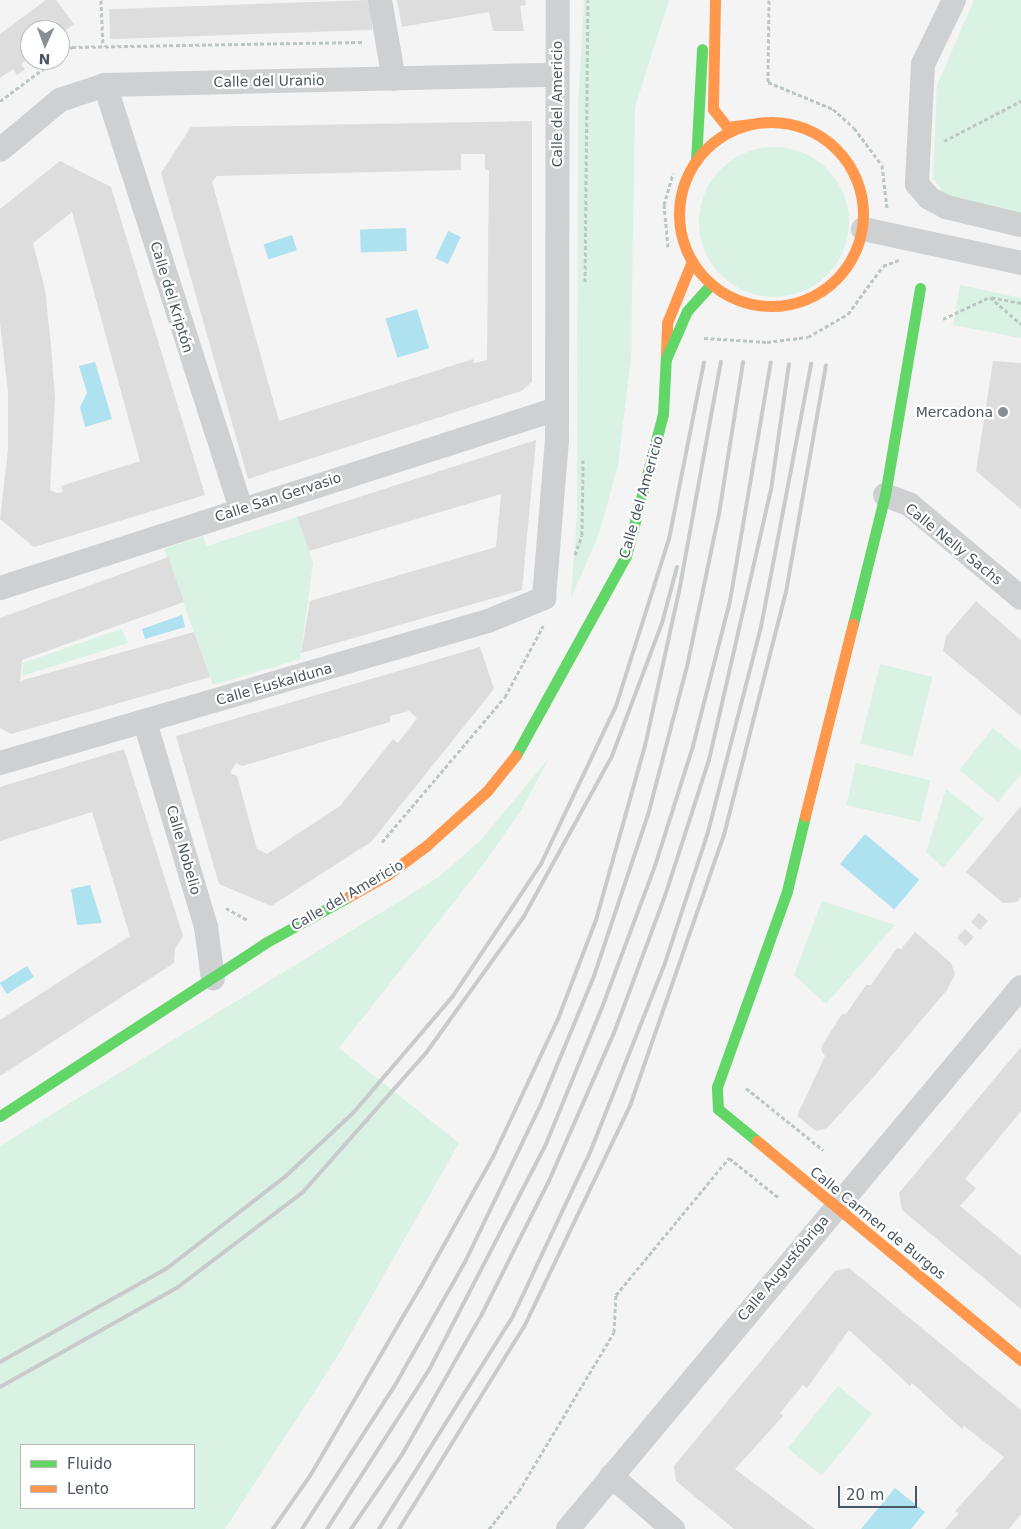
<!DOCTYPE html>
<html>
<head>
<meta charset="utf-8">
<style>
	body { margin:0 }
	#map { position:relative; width:1021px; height:1529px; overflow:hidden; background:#f4f4f4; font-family:"DejaVu Sans",sans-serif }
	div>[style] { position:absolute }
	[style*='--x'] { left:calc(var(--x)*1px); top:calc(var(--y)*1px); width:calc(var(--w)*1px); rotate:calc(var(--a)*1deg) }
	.green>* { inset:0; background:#d9f2e3; transform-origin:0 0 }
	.round { border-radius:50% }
	.water>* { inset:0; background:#aee2f0; transform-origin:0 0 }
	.building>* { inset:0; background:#ddddde; transform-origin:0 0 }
	.path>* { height:3px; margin-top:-1.5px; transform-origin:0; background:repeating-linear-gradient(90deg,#bcc7c4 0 4px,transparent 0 6.5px) }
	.street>* { height:24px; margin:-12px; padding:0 12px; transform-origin:12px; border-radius:12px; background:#ced0d2 }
	.fast>* { height:11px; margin:-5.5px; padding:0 5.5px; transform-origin:5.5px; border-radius:5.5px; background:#63d668 }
	.slow>* { height:11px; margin:-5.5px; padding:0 5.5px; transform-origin:5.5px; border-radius:5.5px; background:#ff974d }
	.rail>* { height:4px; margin:-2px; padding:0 2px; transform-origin:2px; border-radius:2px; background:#c9cacc }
	.path-bridge>* { height:3px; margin-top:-1.5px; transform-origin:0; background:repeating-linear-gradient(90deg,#bcc7c4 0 4px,transparent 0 6.5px) }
	.fast-bridge>* { height:11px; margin:-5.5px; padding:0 5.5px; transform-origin:5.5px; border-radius:5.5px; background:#63d668 }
	.slow-bridge>* { height:11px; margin:-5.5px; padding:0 5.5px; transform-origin:5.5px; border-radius:5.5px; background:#ff974d }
	.slow-bridge>.ring { margin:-5.5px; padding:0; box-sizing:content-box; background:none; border:11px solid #ff974d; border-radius:50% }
	.dots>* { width:14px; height:14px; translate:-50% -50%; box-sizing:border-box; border:2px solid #fff; border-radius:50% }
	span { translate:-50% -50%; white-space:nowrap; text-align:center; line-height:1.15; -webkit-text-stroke:4.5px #fff; paint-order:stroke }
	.street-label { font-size:14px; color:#4a5661 }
	.poi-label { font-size:14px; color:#4a5661 }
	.right { translate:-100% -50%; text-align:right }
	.legend { position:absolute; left:20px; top:1444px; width:175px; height:65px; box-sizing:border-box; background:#fff; border:1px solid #b7bbc0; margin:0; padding:6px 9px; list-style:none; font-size:15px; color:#4a5661 }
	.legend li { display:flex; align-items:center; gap:10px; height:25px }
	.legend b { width:25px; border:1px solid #b7bbc0 }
	.north { position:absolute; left:20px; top:20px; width:50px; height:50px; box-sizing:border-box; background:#fff; border:1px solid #b7bbc0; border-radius:50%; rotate:182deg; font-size:14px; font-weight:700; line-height:20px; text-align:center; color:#4a5661 }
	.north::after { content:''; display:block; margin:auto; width:18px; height:22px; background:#868d94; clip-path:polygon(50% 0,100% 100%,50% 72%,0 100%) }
	.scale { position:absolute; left:838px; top:1486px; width:79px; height:22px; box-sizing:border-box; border:2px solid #4a5661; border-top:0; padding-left:6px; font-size:15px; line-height:18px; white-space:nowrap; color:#4a5661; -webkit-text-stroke:4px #fff; paint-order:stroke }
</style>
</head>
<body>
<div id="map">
	<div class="green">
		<i style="clip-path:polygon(584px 0,669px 0,635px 107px,631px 358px,618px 465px,599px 534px,571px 598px,577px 514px,578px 107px)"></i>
		<i style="clip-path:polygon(974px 0,1021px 0,1021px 218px,947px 197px,933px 178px,937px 85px)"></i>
		<i class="round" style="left:699px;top:147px;width:150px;height:150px"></i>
		<i style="clip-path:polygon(960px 285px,1021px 298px,1021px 338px,953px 325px)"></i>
		<i style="clip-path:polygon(297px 517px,313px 563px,300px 659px,213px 685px,164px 549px,203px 536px,207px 546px)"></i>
		<i style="clip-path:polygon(121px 629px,128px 643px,22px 676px,23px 663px)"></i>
		<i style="left:880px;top:664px;width:54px;height:82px;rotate:14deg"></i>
		<i style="clip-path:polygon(993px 728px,1021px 751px,1021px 774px,998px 802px,959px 770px)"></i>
		<i style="clip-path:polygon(evenodd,550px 757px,521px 810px,483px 865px,339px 1048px,459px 1143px,342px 1349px,225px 1529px,0 1529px,0 1146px,439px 877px,481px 840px,550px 757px,21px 1445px,194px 1445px,194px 1508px,21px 1508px,21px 1445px)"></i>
		<i style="left:856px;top:763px;width:76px;height:43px;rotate:13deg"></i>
		<i style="clip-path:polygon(946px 789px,984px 819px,943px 868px,926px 852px)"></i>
		<i style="clip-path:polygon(822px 901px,895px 925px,826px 1004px,794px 975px)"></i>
		<i style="left:838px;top:1386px;width:44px;height:80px;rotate:39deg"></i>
	</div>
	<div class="water">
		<i style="left:406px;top:228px;width:23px;height:46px;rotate:88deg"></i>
		<i style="left:448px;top:231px;width:14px;height:30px;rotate:25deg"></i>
		<i style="left:292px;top:235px;width:16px;height:30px;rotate:72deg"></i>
		<i style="left:417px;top:309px;width:41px;height:33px;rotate:73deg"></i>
		<i style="clip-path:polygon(95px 362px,112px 419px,85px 427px,80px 407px,87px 393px,79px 366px)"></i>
		<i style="clip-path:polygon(182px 615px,185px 627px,145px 639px,142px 629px)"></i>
		<i style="left:865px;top:834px;width:71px;height:39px;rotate:40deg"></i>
		<i style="clip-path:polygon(90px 885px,102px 923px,77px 925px,71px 889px)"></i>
		<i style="left:27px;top:966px;width:13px;height:32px;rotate:58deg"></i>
		<i style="clip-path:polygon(895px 1488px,925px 1512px,911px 1529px,861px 1529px)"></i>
	</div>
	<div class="building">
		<i style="clip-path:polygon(46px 0,56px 0,74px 24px,60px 35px,60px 30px,30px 30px,30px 57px,21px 64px,25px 69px,17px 75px,13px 69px,0 78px,0 34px)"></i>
		<i style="left:371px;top:0;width:30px;height:262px;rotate:88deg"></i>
		<i style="clip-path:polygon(397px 0,525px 0,526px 5px,520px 6px,524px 31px,493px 31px,489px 12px,402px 27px)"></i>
		<i style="clip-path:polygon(evenodd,532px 121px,532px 382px,521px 391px,248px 479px,161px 173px,191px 127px,532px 121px,461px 154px,485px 154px,485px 170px,489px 170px,487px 360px,474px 363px,473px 359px,279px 421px,212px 182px,217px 176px,461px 170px,461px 154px)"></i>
		<i style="clip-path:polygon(evenodd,60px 161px,111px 187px,205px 495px,34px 547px,0 519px,8px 450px,8px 392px,0 323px,0 209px,60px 161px,72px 212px,140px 461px,61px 486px,63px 492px,57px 493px,50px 490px,55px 398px,51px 345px,45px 289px,33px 243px,72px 212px)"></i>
		<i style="clip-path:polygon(993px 361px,1021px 363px,1021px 509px,976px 471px)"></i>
		<i style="clip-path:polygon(536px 440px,522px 590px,301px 653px,310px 601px,496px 547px,501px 494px,309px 551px,297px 517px)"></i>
		<i style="clip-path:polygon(168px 557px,184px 602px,22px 660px,20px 681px,194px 632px,210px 677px,11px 734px,0 728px,0 618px)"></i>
		<i style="clip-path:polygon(976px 601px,1021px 640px,1021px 716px,943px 651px,946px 636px)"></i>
		<i style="clip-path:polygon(evenodd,480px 647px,494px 689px,371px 842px,271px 906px,219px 884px,176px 736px,480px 647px,409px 711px,417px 718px,398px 743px,393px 739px,340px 806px,267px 854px,257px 849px,237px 776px,230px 773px,236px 763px,242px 766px,390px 722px,390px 716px,409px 711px)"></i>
		<i style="clip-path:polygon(124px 749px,183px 936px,175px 949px,174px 963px,0 1076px,0 1020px,130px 936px,92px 812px,0 841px,0 787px)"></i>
		<i style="clip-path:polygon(1021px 806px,1021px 897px,1017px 902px,1003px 903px,966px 872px)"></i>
		<i style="left:979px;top:913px;width:12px;height:12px;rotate:42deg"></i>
		<i style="left:965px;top:929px;width:12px;height:12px;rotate:42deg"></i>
		<i style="clip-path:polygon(915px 932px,951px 963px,955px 974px,947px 990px,870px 1081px,827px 1128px,816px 1131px,797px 1116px,825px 1056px,821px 1050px,823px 1044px,842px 1014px,846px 1014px,866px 985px,871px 985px,897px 948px,901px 949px)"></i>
		<i style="clip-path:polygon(1021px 1047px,1021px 1111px,965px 1179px,976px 1188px,960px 1206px,1021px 1256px,1021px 1309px,902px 1210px,899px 1193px)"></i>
		<i style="clip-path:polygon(849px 1268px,1021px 1410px,1021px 1514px,1009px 1529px,945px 1529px,959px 1513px,955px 1511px,1004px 1457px,964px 1426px,962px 1429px,912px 1383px,910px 1386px,849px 1330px,807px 1388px,803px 1385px,780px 1413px,783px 1416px,735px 1469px,815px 1529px,734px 1529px,676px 1481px,674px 1466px,835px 1271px)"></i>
	</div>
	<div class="path">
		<i style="--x:101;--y:0;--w:46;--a:87.5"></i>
		<i style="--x:769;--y:0;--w:82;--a:90.7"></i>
		<i style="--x:768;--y:82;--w:70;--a:22.6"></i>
		<i style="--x:833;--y:109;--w:28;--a:42"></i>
		<i style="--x:854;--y:128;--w:46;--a:52.9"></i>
		<i style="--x:882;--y:165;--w:43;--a:83.4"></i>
		<i style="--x:60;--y:56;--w:15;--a:-37"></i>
		<i style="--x:72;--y:47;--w:292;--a:-1"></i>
		<i style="--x:0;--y:101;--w:69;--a:-36.7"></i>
		<i style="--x:944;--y:141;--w:87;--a:-27.5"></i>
		<i style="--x:668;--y:247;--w:42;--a:-95.4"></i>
		<i style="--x:664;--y:205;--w:33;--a:-74"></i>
		<i style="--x:585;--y:282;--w:282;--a:-89.4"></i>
		<i style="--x:1021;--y:303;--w:32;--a:-169"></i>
		<i style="--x:990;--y:297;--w:41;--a:41.1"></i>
		<i style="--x:943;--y:319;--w:52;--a:-25.1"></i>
		<i style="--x:575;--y:555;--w:21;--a:-71"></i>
		<i style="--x:582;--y:535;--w:75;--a:-89.2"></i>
		<i style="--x:382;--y:842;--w:190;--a:-49.7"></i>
		<i style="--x:505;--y:697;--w:81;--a:-61.8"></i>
		<i style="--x:226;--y:908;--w:26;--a:29"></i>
		<i style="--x:746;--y:1088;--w:99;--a:38.8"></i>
		<i style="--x:489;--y:1529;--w:48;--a:-51.7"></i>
		<i style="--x:519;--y:1491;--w:185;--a:-59.1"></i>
		<i style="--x:614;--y:1332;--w:37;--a:-87"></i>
		<i style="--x:616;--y:1295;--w:178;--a:-50.5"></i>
		<i style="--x:729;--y:1158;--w:63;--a:38.5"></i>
	</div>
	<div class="street">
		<i style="--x:380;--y:0;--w:80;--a:80"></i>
		<i style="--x:954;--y:0;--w:71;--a:115.8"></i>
		<i style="--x:923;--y:64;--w:120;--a:92.9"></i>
		<i style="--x:917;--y:184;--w:18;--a:49"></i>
		<i style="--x:929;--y:198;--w:19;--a:28"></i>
		<i style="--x:946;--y:207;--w:77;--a:13.5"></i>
		<i style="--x:105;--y:85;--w:444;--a:72.2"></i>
		<i style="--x:0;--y:150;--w:78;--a:-39.8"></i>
		<i style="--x:60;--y:100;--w:47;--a:-18.4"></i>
		<i style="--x:105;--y:85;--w:452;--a:-1.3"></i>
		<i style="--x:863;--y:229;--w:162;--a:12.1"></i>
		<i style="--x:885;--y:495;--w:26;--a:21"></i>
		<i style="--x:909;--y:504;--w:146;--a:40"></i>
		<i style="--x:0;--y:588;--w:585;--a:-17.82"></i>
		<i style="--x:145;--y:722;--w:214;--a:73.4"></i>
		<i style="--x:206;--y:927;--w:52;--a:82.3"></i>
		<i style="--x:0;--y:763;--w:508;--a:-16.22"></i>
		<i style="--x:488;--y:621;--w:61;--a:-22.3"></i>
		<i style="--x:544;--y:598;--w:160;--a:-85.3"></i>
		<i style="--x:557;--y:439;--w:439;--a:-89.9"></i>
		<i style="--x:611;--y:1476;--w:82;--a:40.5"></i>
		<i style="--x:568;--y:1529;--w:706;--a:-50.11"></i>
	</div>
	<div class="fast">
		<i style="--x:696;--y:161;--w:112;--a:-86.9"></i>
		<i style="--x:853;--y:624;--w:133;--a:-76.1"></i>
		<i style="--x:885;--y:495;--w:210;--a:-80.4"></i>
		<i style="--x:516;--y:755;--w:227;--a:-61.1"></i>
		<i style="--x:626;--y:556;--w:147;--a:-75.4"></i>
		<i style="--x:663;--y:414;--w:59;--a:-87.1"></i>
		<i style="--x:0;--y:1116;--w:316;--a:-33.1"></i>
		<i style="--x:265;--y:943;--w:95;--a:-29"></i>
		<i style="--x:757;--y:1141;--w:50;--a:-140.6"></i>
		<i style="--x:718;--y:1109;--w:22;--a:-93"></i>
		<i style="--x:717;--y:1087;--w:208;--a:-70.3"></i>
		<i style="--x:787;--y:891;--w:77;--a:-76.5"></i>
	</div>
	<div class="slow">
		<i style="--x:666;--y:355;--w:32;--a:-88"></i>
		<i style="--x:667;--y:323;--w:67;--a:-68"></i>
		<i style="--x:805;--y:816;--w:198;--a:-76"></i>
		<i style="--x:348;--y:897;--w:45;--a:-29.4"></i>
		<i style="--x:387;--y:875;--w:49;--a:-36.6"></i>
		<i style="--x:426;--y:846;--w:82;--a:-42"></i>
		<i style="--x:487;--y:791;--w:46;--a:-51.1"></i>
		<i style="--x:757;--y:1141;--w:343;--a:39.7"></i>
	</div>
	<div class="rail">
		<i style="--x:0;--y:1362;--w:190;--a:-29.3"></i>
		<i style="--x:166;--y:1269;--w:152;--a:-37.8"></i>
		<i style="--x:286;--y:1176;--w:93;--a:-43.3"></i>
		<i style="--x:354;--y:1112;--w:153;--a:-49.5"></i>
		<i style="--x:453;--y:996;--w:159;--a:-56.3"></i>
		<i style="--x:541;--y:864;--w:175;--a:-64.6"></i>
		<i style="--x:616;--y:706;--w:175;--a:-72.4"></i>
		<i style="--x:669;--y:539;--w:180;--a:-78.8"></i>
		<i style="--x:0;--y:1387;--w:204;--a:-29.3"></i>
		<i style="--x:178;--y:1287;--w:157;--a:-37.2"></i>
		<i style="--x:303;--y:1192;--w:186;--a:-48.5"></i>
		<i style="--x:426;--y:1053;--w:166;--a:-54.3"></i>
		<i style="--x:523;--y:918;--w:185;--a:-61.2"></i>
		<i style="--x:612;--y:756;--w:142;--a:-69.4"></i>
		<i style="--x:662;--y:623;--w:58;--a:-75"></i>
		<i style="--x:273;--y:1529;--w:65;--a:-55.1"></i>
		<i style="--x:310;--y:1476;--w:218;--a:-59.7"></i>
		<i style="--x:420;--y:1288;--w:150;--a:-60.9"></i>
		<i style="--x:493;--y:1157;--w:153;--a:-64.8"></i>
		<i style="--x:558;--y:1019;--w:106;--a:-69"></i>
		<i style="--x:596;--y:920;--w:181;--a:-74.3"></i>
		<i style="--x:645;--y:746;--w:158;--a:-77.6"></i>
		<i style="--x:679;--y:592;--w:234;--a:-79.7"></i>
		<i style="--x:302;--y:1529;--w:169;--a:-57.1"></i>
		<i style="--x:394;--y:1387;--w:146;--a:-60.4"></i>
		<i style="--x:466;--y:1260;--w:173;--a:-64.3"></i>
		<i style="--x:541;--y:1104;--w:139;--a:-67.5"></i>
		<i style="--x:594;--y:976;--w:170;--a:-71.5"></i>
		<i style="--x:648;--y:815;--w:158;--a:-75.3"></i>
		<i style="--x:688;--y:662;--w:151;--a:-78.2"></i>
		<i style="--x:719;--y:514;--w:154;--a:-81"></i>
		<i style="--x:327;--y:1529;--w:189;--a:-57.3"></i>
		<i style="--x:429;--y:1370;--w:254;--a:-62.6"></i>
		<i style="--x:546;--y:1144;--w:150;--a:-67.7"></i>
		<i style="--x:603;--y:1005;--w:148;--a:-69.5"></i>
		<i style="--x:655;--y:866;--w:126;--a:-72.4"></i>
		<i style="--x:693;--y:746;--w:150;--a:-75.7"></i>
		<i style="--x:730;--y:601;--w:242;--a:-80.3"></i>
		<i style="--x:351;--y:1529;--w:92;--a:-55.6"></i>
		<i style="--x:403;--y:1453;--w:160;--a:-60.4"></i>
		<i style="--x:482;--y:1314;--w:147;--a:-63.3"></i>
		<i style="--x:548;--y:1183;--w:164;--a:-66.3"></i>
		<i style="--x:614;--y:1033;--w:146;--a:-69.6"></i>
		<i style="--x:665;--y:896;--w:143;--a:-72.1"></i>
		<i style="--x:709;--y:760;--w:277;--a:-77.1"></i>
		<i style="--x:771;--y:490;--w:127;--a:-81.9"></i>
		<i style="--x:379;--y:1529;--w:252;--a:-57.8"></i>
		<i style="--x:513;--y:1316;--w:183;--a:-64.8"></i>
		<i style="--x:591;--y:1150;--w:201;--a:-68.4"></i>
		<i style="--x:665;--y:963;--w:138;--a:-71.8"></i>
		<i style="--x:708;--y:832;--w:212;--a:-75.5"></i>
		<i style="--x:761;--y:627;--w:268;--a:-79.2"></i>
		<i style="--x:399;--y:1529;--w:238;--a:-58.3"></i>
		<i style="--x:524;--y:1327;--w:245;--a:-64.4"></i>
		<i style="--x:630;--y:1106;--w:287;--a:-70.9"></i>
		<i style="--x:724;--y:835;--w:251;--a:-75.7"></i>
		<i style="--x:786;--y:592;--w:230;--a:-80"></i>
	</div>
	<div class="path-bridge">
		<i style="--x:704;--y:338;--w:63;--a:3.6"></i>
		<i style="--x:767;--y:342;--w:41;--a:-7"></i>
		<i style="--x:808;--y:337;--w:46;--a:-29.9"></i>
		<i style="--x:848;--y:314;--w:59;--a:-53.9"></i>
		<i style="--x:883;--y:266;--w:17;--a:-21"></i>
	</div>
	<div class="fast-bridge">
		<i style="--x:666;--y:359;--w:52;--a:-66.4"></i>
		<i style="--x:687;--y:311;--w:36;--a:-48"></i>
	</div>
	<div class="slow-bridge">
		<i style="--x:715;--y:0;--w:109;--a:91.1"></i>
		<i style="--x:713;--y:109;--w:23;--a:52"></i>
		<i style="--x:727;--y:127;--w:24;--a:-7"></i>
		<i class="ring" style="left:679px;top:122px;width:173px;height:173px"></i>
	</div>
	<div class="dots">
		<i style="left:1003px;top:412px;background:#868d94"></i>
	</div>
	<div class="street-label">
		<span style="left:269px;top:81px;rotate:-1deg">Calle del Uranio</span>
		<span style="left:557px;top:104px;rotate:-90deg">Calle del Americio</span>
		<span style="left:172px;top:297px;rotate:73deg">Calle del Kriptón</span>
		<span style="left:278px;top:497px;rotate:-18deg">Calle San Gervasio</span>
		<span style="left:641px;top:497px;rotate:-74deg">Calle del Americio</span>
		<span style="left:954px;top:544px;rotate:39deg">Calle Nelly Sachs</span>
		<span style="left:274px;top:684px;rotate:-16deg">Calle Euskalduna</span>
		<span style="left:184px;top:850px;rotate:74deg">Calle Nobelio</span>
		<span style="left:347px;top:895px;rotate:-30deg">Calle del Americio</span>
		<span style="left:878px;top:1223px;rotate:39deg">Calle Carmen de Burgos</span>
		<span style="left:783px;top:1268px;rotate:-50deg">Calle Augustóbriga</span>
	</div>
	<div class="poi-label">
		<span class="right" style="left:993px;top:412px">Mercadona</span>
	</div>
	<ul class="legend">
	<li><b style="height:6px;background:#63d668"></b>Fluido</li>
	<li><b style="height:6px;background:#ff974d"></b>Lento</li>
	</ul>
	<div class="north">N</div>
	<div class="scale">20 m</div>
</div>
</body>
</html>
